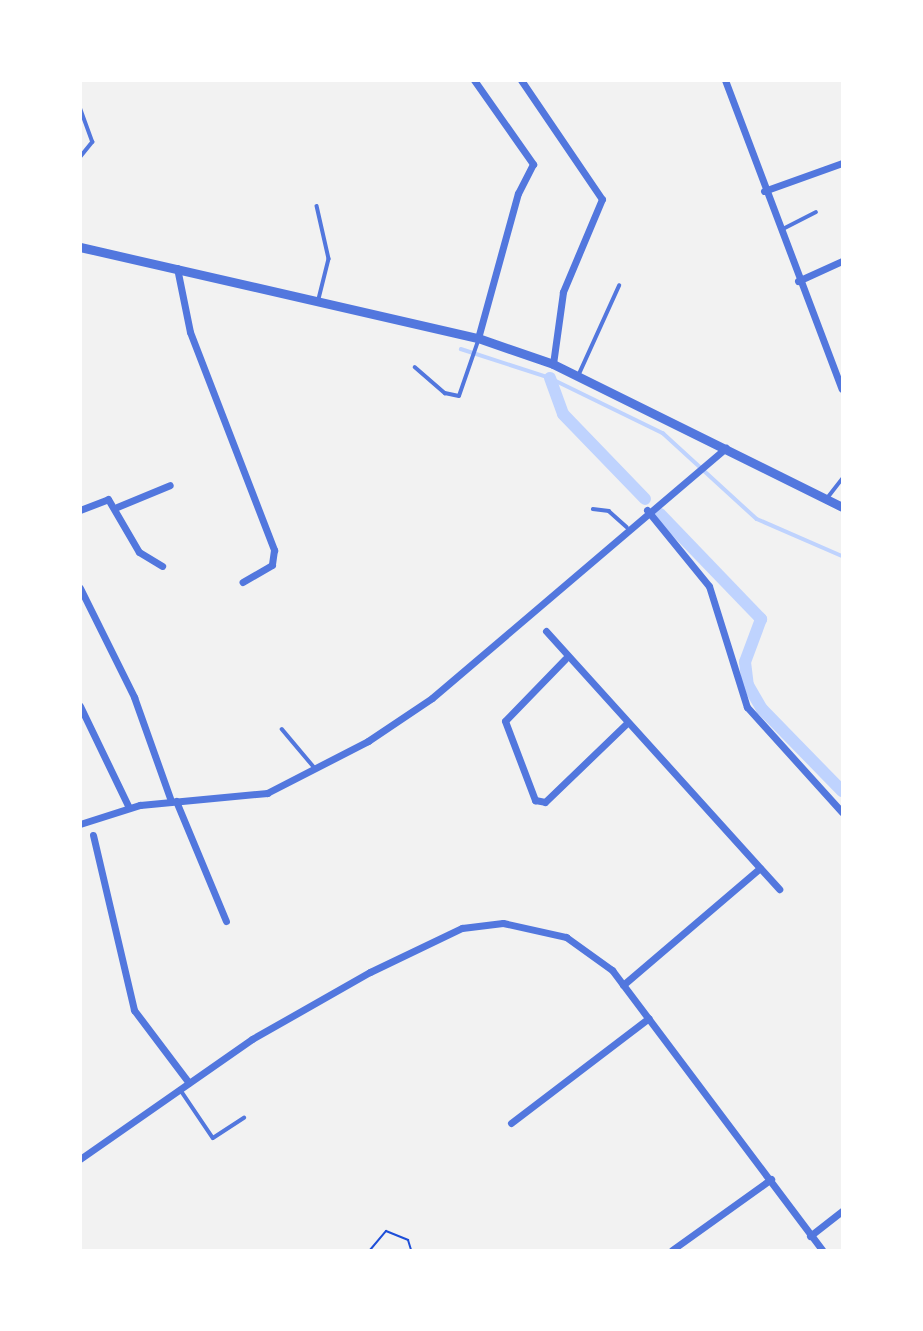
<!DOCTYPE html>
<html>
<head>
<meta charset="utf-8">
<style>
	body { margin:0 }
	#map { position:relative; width:923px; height:1331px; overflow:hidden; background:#f2f2f2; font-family:Quicksand,sans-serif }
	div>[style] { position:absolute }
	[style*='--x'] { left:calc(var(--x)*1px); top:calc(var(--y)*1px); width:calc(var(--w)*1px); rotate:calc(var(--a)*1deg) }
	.stream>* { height:3.5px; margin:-1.75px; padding:0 1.75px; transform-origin:1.75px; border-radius:1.75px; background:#bfd3fe }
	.canal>* { height:12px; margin:-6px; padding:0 6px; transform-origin:6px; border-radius:6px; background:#bfd3fe }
	.path>* { height:2px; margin:-1px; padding:0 1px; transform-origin:1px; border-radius:1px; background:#1d4ed8 }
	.service>* { height:3.5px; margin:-1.75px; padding:0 1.75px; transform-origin:1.75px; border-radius:1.75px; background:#5277de }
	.minor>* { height:7px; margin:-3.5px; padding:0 3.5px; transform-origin:3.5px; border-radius:3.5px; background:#5277de }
	.tertiary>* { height:9px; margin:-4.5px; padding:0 4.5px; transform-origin:4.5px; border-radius:4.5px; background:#5277de }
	span { translate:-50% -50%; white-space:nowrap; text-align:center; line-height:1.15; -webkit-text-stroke:7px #fff; paint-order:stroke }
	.frame { position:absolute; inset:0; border:82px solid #fff; pointer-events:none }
</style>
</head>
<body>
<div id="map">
	<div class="stream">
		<i style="--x:461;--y:349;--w:94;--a:18"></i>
		<i style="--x:550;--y:378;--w:126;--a:26"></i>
		<i style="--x:663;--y:433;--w:127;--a:42.5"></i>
		<i style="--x:757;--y:519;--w:93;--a:23.5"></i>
	</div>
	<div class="canal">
		<i style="--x:550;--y:378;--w:38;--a:70"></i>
		<i style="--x:563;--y:414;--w:118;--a:46"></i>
		<i style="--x:660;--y:514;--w:146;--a:46.1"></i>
		<i style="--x:761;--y:619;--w:46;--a:110.4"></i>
		<i style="--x:745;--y:662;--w:23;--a:83"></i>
		<i style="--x:748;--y:685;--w:28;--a:60"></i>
		<i style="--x:762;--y:709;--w:115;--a:45.7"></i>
	</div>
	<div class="path">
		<i style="--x:370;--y:1250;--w:25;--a:-50"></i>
		<i style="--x:386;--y:1231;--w:24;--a:22"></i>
		<i style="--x:408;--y:1240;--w:10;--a:73"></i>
	</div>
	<div class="service">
		<i style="--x:80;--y:107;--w:37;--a:70"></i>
		<i style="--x:93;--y:142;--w:21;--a:129"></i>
		<i style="--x:317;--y:206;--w:54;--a:77.2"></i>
		<i style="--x:329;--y:259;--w:41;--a:104"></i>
		<i style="--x:781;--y:230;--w:39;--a:-27"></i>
		<i style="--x:415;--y:367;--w:40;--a:41"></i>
		<i style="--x:445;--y:393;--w:14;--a:12"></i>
		<i style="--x:459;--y:396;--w:58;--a:-70.9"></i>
		<i style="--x:579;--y:374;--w:97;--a:-65.6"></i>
		<i style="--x:828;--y:497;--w:23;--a:-52"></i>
		<i style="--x:593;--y:509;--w:16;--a:7"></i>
		<i style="--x:609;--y:511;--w:24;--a:42"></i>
		<i style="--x:282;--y:729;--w:50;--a:49.9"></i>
		<i style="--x:180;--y:1089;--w:59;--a:56"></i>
		<i style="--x:213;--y:1138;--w:37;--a:-33"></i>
	</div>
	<div class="minor">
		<i style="--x:474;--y:80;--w:103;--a:54.9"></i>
		<i style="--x:533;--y:164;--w:33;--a:117"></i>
		<i style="--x:518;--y:193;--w:150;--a:105.4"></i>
		<i style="--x:521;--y:80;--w:144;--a:55.8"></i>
		<i style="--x:602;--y:199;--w:101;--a:112.8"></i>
		<i style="--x:563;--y:292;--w:73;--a:97.9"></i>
		<i style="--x:725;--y:80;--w:330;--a:69.3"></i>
		<i style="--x:764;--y:191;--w:83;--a:-19.7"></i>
		<i style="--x:177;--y:268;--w:65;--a:78.5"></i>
		<i style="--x:190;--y:332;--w:234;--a:68.9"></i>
		<i style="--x:274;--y:550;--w:15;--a:98"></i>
		<i style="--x:272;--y:565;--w:34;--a:150"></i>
		<i style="--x:798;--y:281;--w:48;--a:-24.4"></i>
		<i style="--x:117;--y:507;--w:57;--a:-22.5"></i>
		<i style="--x:80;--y:510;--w:30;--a:-21"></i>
		<i style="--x:108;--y:499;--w:61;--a:59.7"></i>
		<i style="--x:139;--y:552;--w:27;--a:31"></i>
		<i style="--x:647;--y:510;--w:98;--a:50.8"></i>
		<i style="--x:709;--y:586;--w:127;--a:72.6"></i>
		<i style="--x:747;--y:707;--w:142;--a:47.9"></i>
		<i style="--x:80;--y:588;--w:122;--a:63.6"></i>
		<i style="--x:134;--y:697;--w:110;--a:70.4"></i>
		<i style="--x:546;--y:631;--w:348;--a:47.9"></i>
		<i style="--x:565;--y:659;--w:86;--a:134.1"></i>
		<i style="--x:505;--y:721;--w:85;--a:69.2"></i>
		<i style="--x:535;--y:800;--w:10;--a:11"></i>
		<i style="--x:545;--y:802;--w:112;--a:-43.9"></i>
		<i style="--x:80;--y:706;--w:113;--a:64.3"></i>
		<i style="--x:176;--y:801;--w:130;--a:67.4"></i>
		<i style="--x:80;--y:824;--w:63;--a:-17.6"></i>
		<i style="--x:140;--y:805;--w:128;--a:-5.4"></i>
		<i style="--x:267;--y:793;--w:114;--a:-27.2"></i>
		<i style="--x:368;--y:741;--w:77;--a:-33.9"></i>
		<i style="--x:432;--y:698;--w:386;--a:-40.4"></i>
		<i style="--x:93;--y:835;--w:180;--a:76.8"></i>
		<i style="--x:134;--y:1010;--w:91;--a:53"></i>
		<i style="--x:623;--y:985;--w:180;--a:-40.5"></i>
		<i style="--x:511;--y:1123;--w:173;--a:-37.3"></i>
		<i style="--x:80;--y:1159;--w:210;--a:-34.9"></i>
		<i style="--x:252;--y:1039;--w:136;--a:-29.6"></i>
		<i style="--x:370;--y:972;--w:102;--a:-25.6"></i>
		<i style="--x:462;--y:928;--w:41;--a:-7"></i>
		<i style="--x:503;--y:923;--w:65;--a:12.5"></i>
		<i style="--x:566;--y:937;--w:57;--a:35.7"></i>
		<i style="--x:612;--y:970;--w:350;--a:53.1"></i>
		<i style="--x:810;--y:1236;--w:41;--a:-38"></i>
		<i style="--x:672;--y:1250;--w:122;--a:-35.6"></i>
	</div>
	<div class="tertiary">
		<i style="--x:80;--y:247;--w:408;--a:12.9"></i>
		<i style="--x:478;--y:338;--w:79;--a:19.1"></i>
		<i style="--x:553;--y:364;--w:322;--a:26.3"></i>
	</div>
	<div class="frame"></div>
</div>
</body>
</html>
